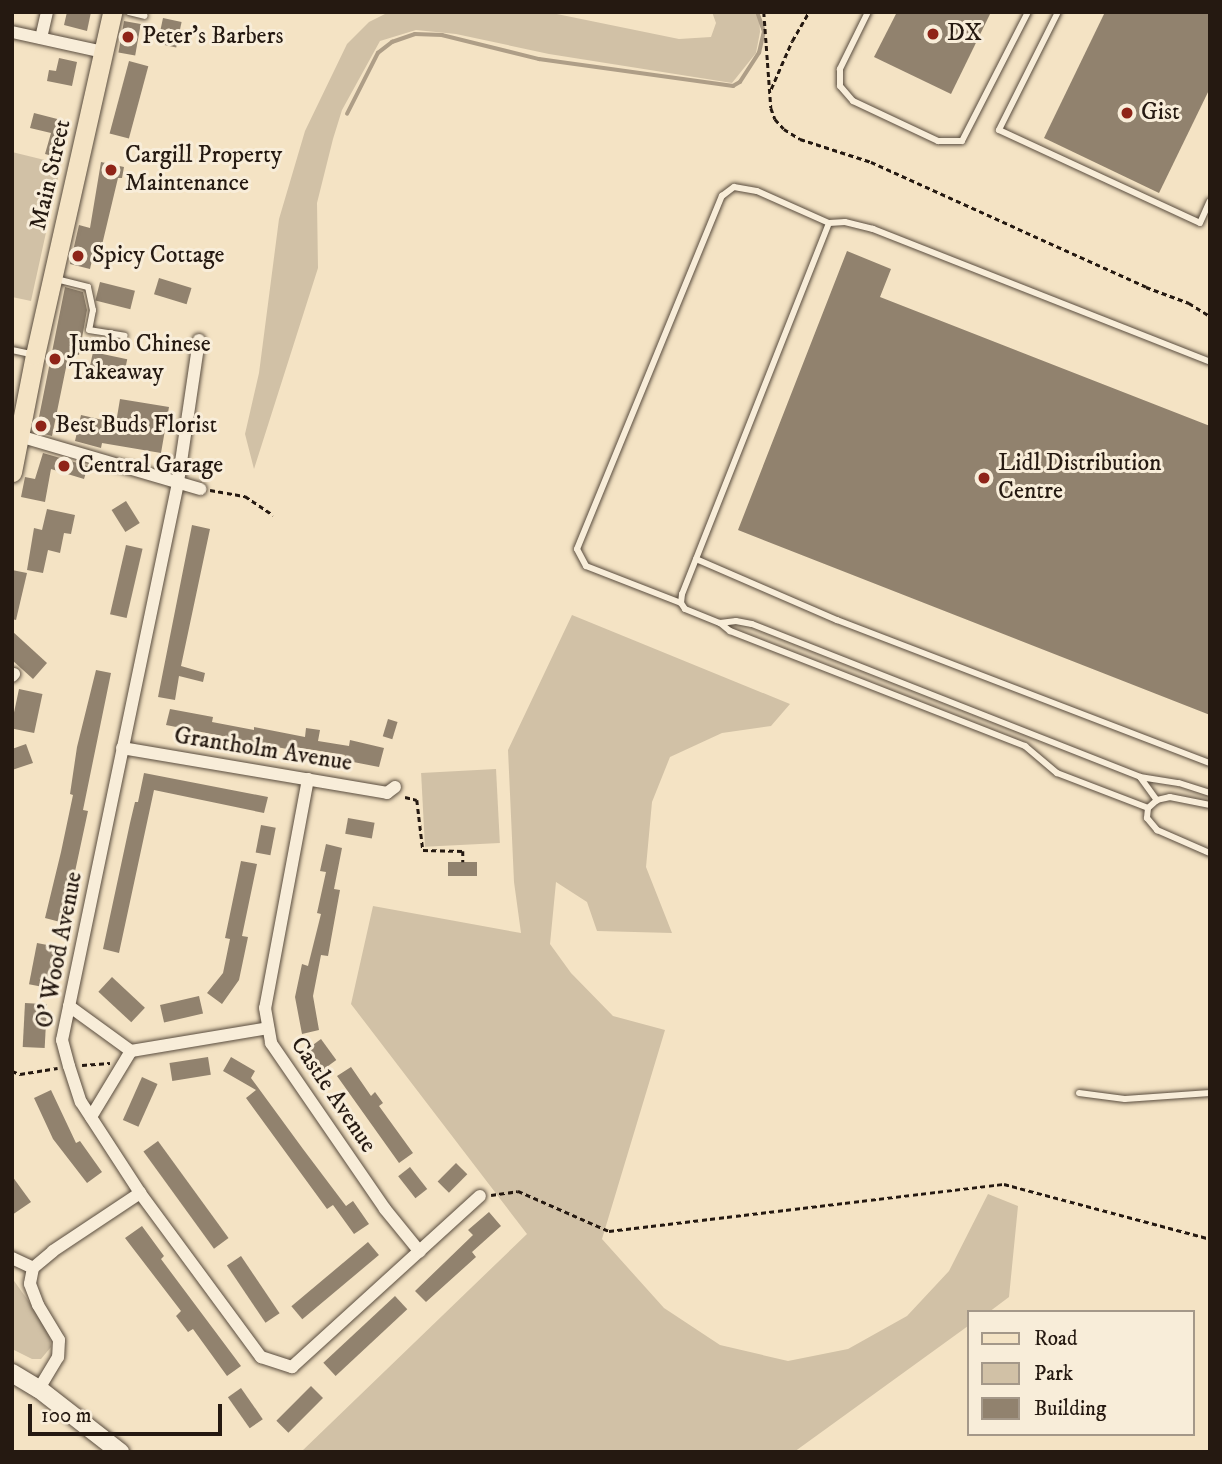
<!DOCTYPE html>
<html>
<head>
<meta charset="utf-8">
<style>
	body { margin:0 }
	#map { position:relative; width:1222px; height:1464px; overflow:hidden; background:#f4e3c4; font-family:"IM FELL DW Pica",serif }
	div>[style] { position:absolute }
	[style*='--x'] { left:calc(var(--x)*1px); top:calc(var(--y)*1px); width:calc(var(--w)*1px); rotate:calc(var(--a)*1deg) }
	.green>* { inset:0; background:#d1c1a6; transform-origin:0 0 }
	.stream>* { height:3.5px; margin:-1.75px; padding:0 1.75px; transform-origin:1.75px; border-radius:1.75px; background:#ae9e87 }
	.building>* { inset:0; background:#91826e; transform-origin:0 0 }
	.path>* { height:2.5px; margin-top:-1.25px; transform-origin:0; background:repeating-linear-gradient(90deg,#251911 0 5px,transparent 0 8.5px) }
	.roads { filter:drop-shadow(0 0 2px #594c3e) drop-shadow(0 0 2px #594c3e) }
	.service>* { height:6px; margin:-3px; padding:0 3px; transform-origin:3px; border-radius:3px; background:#f8edd9 }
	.minor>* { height:12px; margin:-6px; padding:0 6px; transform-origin:6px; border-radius:6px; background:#f8edd9 }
	.secondary>* { height:18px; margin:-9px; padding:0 9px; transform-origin:9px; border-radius:9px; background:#f8edd9 }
	.primary>* { height:19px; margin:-9.5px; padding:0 9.5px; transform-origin:9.5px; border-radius:9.5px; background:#f4e3c4 }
	.dots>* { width:19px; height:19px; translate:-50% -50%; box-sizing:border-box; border:4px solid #f8edd9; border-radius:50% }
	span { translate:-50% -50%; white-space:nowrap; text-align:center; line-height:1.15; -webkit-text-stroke:6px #f8edd9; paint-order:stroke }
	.poi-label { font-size:24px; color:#251911 }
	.left { translate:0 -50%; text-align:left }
	.street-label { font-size:24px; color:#251911 }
	.frame { position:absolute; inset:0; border:14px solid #251911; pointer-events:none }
	.legend { position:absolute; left:967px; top:1310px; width:228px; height:126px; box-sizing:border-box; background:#f8edd9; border:2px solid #a49889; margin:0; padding:9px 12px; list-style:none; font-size:21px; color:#251911 }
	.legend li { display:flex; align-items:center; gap:14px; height:35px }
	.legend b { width:35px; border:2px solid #a49889 }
	.scale { position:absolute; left:28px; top:1404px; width:194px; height:32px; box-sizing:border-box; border:4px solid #251911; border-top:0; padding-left:9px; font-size:21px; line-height:24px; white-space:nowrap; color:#251911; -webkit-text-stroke:5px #f8edd9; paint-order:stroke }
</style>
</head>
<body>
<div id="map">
	<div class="green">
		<i style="clip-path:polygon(389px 12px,547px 12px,679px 39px,711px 37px,716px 23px,712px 12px,759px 12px,760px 32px,756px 53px,732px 83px,549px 54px,456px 34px,416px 30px,380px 41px,342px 110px,333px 139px,317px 203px,318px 268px,254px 469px,245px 434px,259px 373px,279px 219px,305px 131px,347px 44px,369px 22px)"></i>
		<i style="clip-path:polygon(12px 152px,61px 164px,31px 301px,12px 297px)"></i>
		<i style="clip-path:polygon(572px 615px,790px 704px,771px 726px,722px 733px,670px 757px,652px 802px,646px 867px,672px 933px,597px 931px,587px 902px,556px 882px,550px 944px,571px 973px,613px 1016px,665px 1030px,602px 1239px,664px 1308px,720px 1345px,788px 1361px,848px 1349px,907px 1316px,949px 1271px,988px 1194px,1018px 1206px,1009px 1297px,989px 1312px,968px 1312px,968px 1326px,794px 1452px,301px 1452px,527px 1234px,351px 1004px,373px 906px,521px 933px,514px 882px,508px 750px)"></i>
		<i style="left:496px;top:769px;width:74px;height:75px;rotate:87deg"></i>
		<i style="clip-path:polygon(12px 1278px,49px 1330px,51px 1347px,41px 1359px,32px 1359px,12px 1349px)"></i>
	</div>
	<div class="stream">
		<i style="--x:347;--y:114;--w:68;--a:-63.1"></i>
		<i style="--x:378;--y:53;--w:18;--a:-38"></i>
		<i style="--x:392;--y:42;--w:24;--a:-19"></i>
		<i style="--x:415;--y:34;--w:27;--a:2"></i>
		<i style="--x:442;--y:35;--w:100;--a:13.9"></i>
		<i style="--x:539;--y:59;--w:196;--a:7.9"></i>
		<i style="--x:733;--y:86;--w:8;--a:-30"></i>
		<i style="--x:740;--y:82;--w:35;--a:-57"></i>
		<i style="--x:759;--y:53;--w:22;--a:-77"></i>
		<i style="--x:764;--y:32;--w:21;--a:-109"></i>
	</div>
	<div class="building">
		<i style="clip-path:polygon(67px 12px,91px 12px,87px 31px,64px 25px)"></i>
		<i style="clip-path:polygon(897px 12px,991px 12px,951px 94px,874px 57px)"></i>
		<i style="clip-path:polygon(1105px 12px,1210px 12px,1210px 88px,1159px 193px,1044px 138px)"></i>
		<i style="left:163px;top:18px;width:19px;height:26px;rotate:12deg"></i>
		<i style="left:124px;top:21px;width:17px;height:32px;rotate:10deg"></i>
		<i style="clip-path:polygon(59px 58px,77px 62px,72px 86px,47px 81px,49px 70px,56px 71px)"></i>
		<i style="left:129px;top:61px;width:20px;height:75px;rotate:15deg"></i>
		<i style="clip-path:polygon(34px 113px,69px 122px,60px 158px,45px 154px,51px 133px,30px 128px)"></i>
		<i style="clip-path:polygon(101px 162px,124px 167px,122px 178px,118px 178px,102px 245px,96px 243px,90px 269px,70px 264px,79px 225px,90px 228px)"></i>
		<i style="clip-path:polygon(847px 251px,891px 269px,880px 297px,1210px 426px,1210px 715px,738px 530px)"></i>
		<i style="left:159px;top:278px;width:34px;height:17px;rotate:17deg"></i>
		<i style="left:100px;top:282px;width:36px;height:19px;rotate:14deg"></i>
		<i style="clip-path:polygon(65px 287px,83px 292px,87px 310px,79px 355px,69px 353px,52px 436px,36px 432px)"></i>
		<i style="left:93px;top:352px;width:35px;height:19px;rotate:12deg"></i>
		<i style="clip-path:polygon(120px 399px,169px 407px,161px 453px,102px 443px,101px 448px,75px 441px,81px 415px,116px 423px)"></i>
		<i style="clip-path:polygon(43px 453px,88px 466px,84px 479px,51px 469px,45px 502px,21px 497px,25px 477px,35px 479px)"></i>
		<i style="left:126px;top:501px;width:26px;height:17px;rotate:58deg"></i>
		<i style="clip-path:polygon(47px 509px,75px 515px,71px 534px,64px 533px,60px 553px,48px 550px,43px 573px,27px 570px,34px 528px,42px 530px)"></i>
		<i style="clip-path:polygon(192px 525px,210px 529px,181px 666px,205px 673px,203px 682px,179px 676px,175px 700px,158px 697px)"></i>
		<i style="left:126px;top:545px;width:17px;height:71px;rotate:13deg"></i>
		<i style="clip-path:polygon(12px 570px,27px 573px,16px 620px,12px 619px)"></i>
		<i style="clip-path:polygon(12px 631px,47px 663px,33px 679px,12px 660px)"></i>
		<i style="clip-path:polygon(96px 670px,111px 673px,83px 810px,88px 811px,64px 923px,45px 918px,61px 852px,73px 795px,70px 794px,77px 747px)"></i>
		<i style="left:19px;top:689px;width:24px;height:40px;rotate:12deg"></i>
		<i style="clip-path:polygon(170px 709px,213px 717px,212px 722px,254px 730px,254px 727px,305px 737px,306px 728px,320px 730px,318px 741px,349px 746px,350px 740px,384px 748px,379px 767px,343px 760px,345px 755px,288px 746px,287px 749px,166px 725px)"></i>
		<i style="left:388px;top:719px;width:10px;height:18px;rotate:17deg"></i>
		<i style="clip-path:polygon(26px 744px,33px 763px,12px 770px,12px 749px)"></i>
		<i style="clip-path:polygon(144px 773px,268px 797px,264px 813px,154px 790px,119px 953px,103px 949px,130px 823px,135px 802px,138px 802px)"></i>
		<i style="left:348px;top:818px;width:27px;height:16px;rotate:10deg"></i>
		<i style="left:261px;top:825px;width:15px;height:28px;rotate:11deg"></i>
		<i style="clip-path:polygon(326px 844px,342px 848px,334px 889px,340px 890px,328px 956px,321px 955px,313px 996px,319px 1030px,302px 1034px,295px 997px,302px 964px,308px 966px,321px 914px,317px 913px,326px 872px,320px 871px)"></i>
		<i style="clip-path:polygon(241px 861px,257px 864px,242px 936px,248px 937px,239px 980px,222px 1004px,207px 993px,223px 973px,230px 939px,225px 938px)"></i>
		<i style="left:477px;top:862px;width:14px;height:29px;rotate:90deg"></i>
		<i style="left:37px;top:943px;width:21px;height:42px;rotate:11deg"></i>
		<i style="left:112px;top:977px;width:45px;height:20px;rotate:43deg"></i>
		<i style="left:199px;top:996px;width:18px;height:40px;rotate:77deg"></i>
		<i style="left:25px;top:1003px;width:22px;height:44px;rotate:3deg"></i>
		<i style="left:321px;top:1039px;width:26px;height:16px;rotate:54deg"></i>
		<i style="left:208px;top:1057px;width:18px;height:39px;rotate:81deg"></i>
		<i style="clip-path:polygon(231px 1057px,255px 1071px,251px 1078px,303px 1149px,346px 1206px,353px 1201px,369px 1224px,354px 1234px,333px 1205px,327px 1209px,246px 1098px,256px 1090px,223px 1071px)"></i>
		<i style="clip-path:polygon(351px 1067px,371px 1096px,375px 1092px,383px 1103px,379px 1106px,413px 1153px,399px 1163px,337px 1076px)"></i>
		<i style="left:142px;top:1077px;width:17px;height:47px;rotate:24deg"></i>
		<i style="clip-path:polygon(51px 1090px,76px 1143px,80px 1141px,102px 1172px,87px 1183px,53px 1139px,34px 1098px)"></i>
		<i style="left:158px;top:1141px;width:120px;height:18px;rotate:54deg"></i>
		<i style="left:456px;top:1163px;width:16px;height:26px;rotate:45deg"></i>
		<i style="left:410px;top:1167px;width:28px;height:15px;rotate:52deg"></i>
		<i style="clip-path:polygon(12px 1176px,31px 1202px,12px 1215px)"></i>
		<i style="clip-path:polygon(489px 1212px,501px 1226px,472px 1252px,476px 1257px,426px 1302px,415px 1291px,473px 1235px,468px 1230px)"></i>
		<i style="clip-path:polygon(142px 1226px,164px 1256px,161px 1259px,241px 1366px,227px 1376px,193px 1329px,188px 1332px,176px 1316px,181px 1311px,125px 1238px)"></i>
		<i style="left:368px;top:1242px;width:17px;height:100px;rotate:50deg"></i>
		<i style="left:241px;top:1256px;width:69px;height:17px;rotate:56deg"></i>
		<i style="left:395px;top:1296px;width:18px;height:98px;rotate:47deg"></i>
		<i style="left:311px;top:1386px;width:17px;height:49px;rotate:45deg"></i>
		<i style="left:241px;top:1388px;width:38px;height:16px;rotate:55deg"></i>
	</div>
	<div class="path">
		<i style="--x:764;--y:12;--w:96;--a:85.8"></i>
		<i style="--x:771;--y:108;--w:12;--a:70"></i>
		<i style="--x:775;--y:119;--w:13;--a:48"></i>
		<i style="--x:784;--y:129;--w:19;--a:32"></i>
		<i style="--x:800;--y:139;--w:75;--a:17.9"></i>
		<i style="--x:871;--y:162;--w:302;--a:24.4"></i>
		<i style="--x:1146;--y:287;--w:46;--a:20.4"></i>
		<i style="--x:1189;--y:303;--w:25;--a:32"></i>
		<i style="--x:771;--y:89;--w:52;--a:-66.4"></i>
		<i style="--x:792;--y:41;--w:34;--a:-60"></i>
		<i style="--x:210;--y:490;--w:36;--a:10"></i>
		<i style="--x:245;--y:496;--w:34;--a:34"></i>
		<i style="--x:405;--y:797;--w:12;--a:14"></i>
		<i style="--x:417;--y:800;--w:50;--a:83.2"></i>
		<i style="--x:423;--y:850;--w:40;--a:1.4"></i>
		<i style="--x:463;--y:851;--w:11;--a:90"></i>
		<i style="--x:82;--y:1065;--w:28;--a:-4"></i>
		<i style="--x:12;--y:1071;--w:9;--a:21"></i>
		<i style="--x:20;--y:1074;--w:38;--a:-9"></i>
		<i style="--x:491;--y:1195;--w:27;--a:-8"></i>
		<i style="--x:518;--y:1191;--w:99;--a:23.7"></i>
		<i style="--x:609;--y:1231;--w:398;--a:-6.8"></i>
		<i style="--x:1004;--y:1184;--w:213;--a:14.9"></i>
	</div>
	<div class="roads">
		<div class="service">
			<i style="--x:129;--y:12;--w:16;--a:14"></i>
			<i style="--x:868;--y:12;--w:64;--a:116.2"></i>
			<i style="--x:840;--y:69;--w:17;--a:90"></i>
			<i style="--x:840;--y:86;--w:20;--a:49"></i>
			<i style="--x:853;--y:101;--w:94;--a:25.2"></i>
			<i style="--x:938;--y:141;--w:24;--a:0"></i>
			<i style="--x:962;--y:141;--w:145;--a:-62.9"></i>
			<i style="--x:1058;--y:12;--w:132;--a:116.6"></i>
			<i style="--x:999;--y:130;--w:221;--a:24.8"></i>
			<i style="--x:1200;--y:223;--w:24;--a:-66"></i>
			<i style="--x:829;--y:223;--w:399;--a:111.6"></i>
			<i style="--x:682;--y:594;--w:9;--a:96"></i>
			<i style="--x:681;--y:603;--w:7;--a:56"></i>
			<i style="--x:685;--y:609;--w:38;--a:22"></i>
			<i style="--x:720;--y:623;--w:13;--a:39"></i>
			<i style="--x:730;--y:631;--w:317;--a:21.3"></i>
			<i style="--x:1025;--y:746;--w:42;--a:40.2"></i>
			<i style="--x:1057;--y:773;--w:97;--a:21"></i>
			<i style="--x:56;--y:279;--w:33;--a:14"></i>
			<i style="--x:88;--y:287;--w:24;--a:78"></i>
			<i style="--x:93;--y:310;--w:20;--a:101"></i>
			<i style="--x:89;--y:330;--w:36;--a:9"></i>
			<i style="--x:12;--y:350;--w:19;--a:12"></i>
			<i style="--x:696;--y:559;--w:154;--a:23.4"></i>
			<i style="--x:837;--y:620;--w:399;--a:21"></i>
			<i style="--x:681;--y:603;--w:102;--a:-158.7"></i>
			<i style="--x:586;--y:566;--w:19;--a:-118"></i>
			<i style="--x:577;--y:549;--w:382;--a:-67.7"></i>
			<i style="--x:722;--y:196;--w:15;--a:-37"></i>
			<i style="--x:734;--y:187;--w:23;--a:10"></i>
			<i style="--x:757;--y:191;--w:79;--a:24"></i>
			<i style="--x:829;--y:223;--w:16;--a:-4"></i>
			<i style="--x:845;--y:222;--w:29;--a:14"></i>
			<i style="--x:873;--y:229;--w:362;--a:21.5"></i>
			<i style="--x:720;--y:623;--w:16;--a:-7"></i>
			<i style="--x:736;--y:621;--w:16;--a:11"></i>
			<i style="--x:752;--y:624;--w:417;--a:21.5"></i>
			<i style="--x:1140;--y:777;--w:39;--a:9"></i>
			<i style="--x:1179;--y:783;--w:33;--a:18"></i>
			<i style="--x:1140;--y:777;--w:29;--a:54"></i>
			<i style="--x:1210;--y:805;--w:41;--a:-168.7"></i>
			<i style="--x:1170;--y:797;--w:13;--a:167"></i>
			<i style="--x:1157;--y:800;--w:12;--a:138"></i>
			<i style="--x:1148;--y:808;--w:10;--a:96"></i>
			<i style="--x:1147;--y:818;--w:16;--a:50"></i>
			<i style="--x:1157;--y:830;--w:58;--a:23.5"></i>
			<i style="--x:1079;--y:1093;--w:46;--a:7.4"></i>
			<i style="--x:1125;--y:1099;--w:85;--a:-4"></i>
		</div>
		<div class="minor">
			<i style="--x:12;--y:32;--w:94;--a:12.3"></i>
			<i style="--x:41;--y:38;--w:27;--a:-77"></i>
			<i style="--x:199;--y:340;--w:145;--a:98.4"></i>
			<i style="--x:178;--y:483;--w:569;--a:101.76"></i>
			<i style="--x:62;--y:1040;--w:27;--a:75"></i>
			<i style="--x:69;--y:1066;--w:38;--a:72"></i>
			<i style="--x:81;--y:1102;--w:108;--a:57"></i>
			<i style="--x:140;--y:1193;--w:204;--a:53.6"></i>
			<i style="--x:261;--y:1357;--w:33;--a:18"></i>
			<i style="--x:292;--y:1367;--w:254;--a:-42.3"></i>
			<i style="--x:19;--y:436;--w:189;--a:16.3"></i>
			<i style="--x:12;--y:676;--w:3;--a:-45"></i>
			<i style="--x:122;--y:748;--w:269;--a:9.6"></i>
			<i style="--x:387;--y:793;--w:10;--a:-37"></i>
			<i style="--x:308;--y:779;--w:233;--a:100.6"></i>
			<i style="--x:265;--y:1008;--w:36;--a:80"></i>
			<i style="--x:271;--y:1043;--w:201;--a:55.5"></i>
			<i style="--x:385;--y:1209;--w:55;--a:50.9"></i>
			<i style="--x:69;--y:1006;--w:77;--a:36"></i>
			<i style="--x:91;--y:1117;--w:77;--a:-58.8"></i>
			<i style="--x:131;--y:1051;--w:139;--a:-9.5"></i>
			<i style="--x:12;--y:1258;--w:23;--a:25"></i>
			<i style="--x:33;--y:1268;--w:16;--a:101"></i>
			<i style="--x:30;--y:1284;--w:22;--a:69"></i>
			<i style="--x:38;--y:1305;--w:41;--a:59"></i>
			<i style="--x:59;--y:1340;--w:17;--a:93"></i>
			<i style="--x:58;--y:1357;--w:37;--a:121"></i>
			<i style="--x:33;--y:1268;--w:26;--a:-40"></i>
			<i style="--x:53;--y:1251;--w:105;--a:-33.7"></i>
		</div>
		<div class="secondary">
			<i style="--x:12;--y:1373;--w:31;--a:31"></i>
			<i style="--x:39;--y:1389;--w:103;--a:37.9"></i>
		</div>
		<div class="primary">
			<i style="--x:12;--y:472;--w:119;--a:-78.9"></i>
			<i style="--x:35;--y:355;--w:352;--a:-77.3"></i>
		</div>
	</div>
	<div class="dots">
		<i style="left:933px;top:34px;background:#8f2418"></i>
		<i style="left:128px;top:37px;background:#8f2418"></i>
		<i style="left:1127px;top:113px;background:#8f2418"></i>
		<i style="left:111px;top:170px;background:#8f2418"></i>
		<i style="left:78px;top:256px;background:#8f2418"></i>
		<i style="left:55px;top:359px;background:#8f2418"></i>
		<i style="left:41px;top:426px;background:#8f2418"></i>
		<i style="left:64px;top:466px;background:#8f2418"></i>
		<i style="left:984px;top:478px;background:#8f2418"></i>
	</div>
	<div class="poi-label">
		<span class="left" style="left:947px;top:34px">DX</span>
		<span class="left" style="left:142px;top:37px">Peter's Barbers</span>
		<span class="left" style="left:1141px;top:113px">Gist</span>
		<span class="left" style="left:125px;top:170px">Cargill Property<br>Maintenance</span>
		<span class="left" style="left:92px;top:256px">Spicy Cottage</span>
		<span class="left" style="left:69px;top:359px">Jumbo Chinese<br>Takeaway</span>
		<span class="left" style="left:55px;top:426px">Best Buds Florist</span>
		<span class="left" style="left:998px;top:478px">Lidl Distribution<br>Centre</span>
		<span class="left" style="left:78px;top:466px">Central Garage</span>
	</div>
	<div class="street-label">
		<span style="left:51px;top:175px;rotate:-77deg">Main Street</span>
		<span style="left:263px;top:750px;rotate:9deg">Grantholm Avenue</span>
		<span style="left:60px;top:950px;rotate:-79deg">O' Wood Avenue</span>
		<span style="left:333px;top:1095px;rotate:56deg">Castle Avenue</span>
	</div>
	<div class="frame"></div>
	<ul class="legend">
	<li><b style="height:9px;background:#f4e3c4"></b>Road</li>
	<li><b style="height:19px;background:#d1c1a6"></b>Park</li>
	<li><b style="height:19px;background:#91826e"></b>Building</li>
	</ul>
	<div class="scale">100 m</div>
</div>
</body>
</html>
